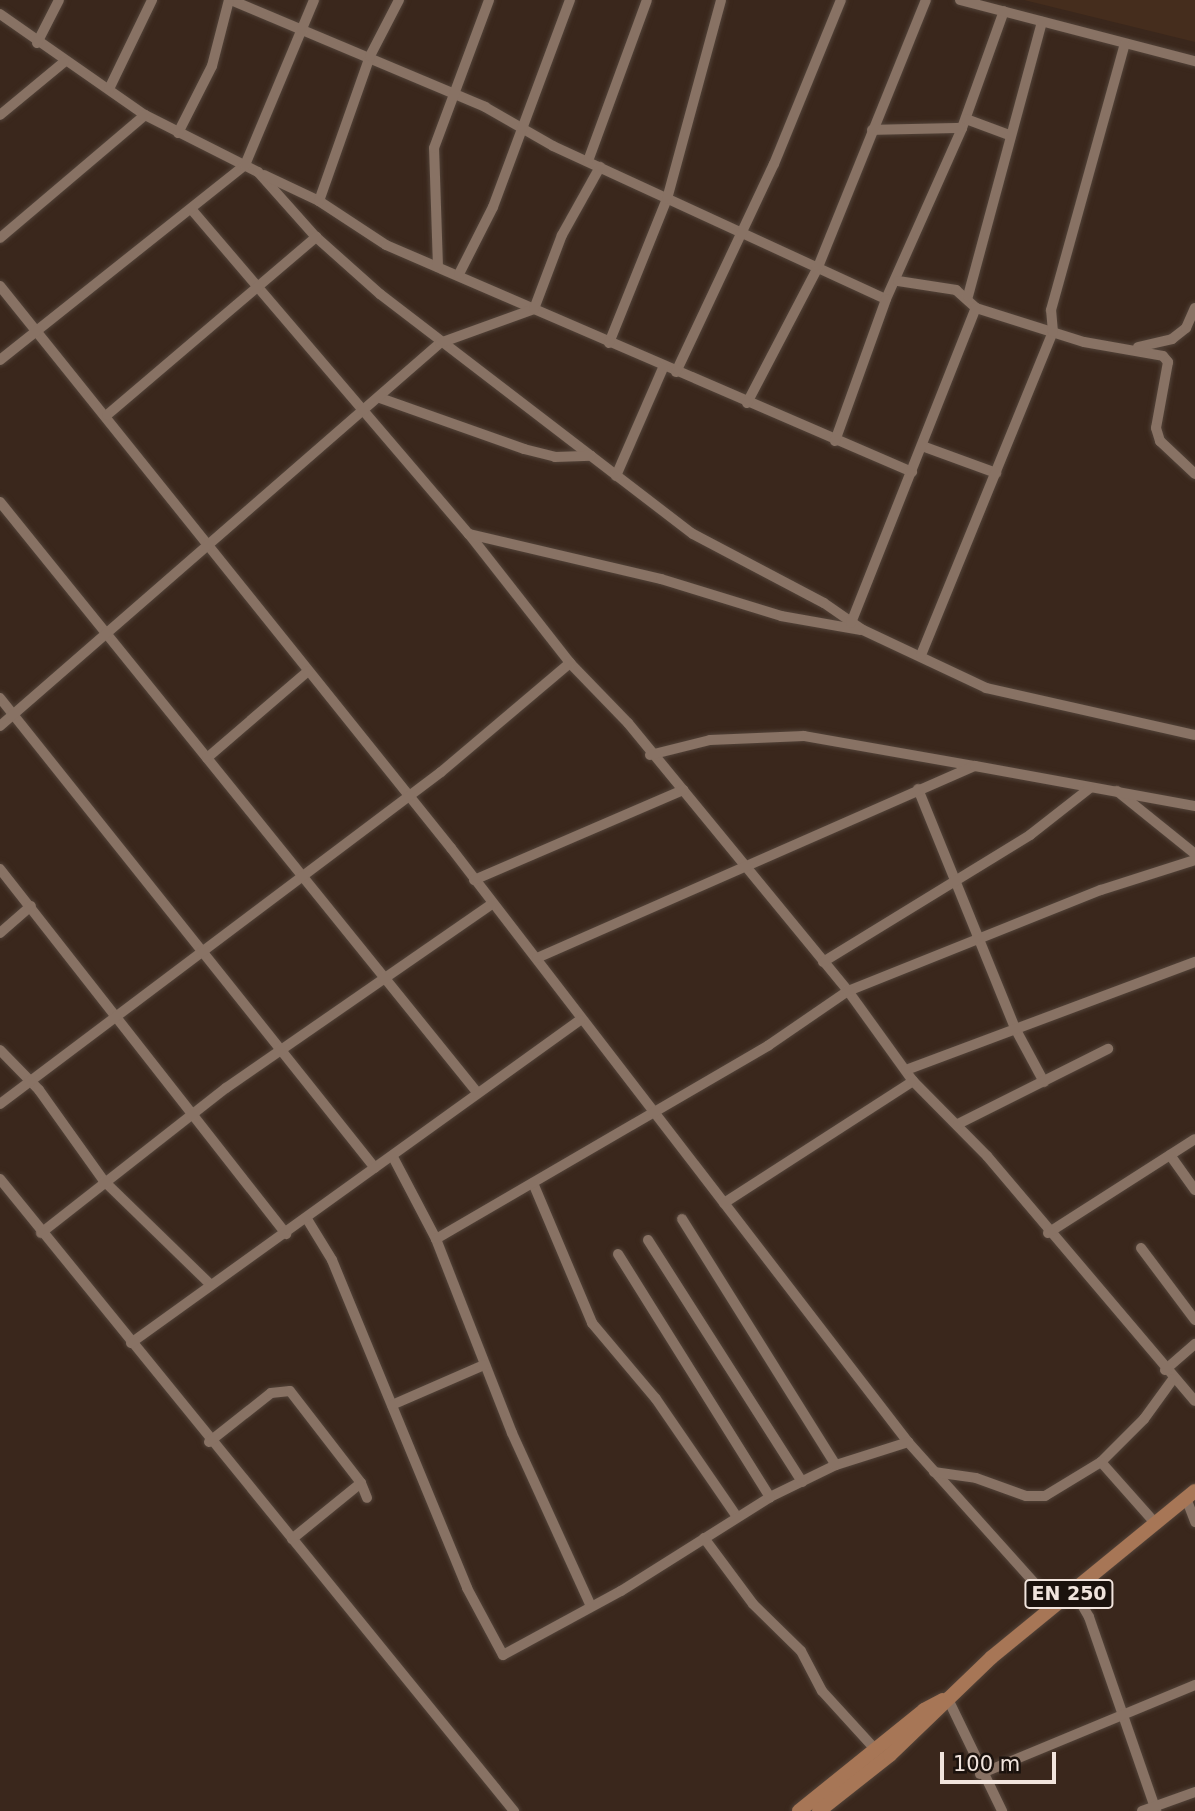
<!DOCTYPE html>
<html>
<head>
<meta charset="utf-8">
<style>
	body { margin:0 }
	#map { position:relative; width:1195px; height:1811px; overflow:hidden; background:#3a271c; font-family:"DejaVu Sans",sans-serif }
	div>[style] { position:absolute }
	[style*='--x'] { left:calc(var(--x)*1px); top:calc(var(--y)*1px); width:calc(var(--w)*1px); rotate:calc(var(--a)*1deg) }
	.built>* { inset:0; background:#452d1d }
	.roads { filter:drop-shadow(0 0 2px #524339) drop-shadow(0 0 2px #524339) }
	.minor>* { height:10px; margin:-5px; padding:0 5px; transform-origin:5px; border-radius:5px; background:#887264 }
	.major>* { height:14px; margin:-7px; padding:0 7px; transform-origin:7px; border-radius:7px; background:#a77656 }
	span { translate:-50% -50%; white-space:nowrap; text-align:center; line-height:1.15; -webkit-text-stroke:7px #1b120d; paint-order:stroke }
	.shield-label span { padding:2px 5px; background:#1b120d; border:2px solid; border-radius:5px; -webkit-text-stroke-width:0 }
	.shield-label { font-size:19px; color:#f1e4dd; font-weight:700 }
	.scale { position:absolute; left:940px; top:1752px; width:116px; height:32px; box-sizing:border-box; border:4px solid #f1e4dd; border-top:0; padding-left:9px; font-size:21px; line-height:24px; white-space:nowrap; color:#f1e4dd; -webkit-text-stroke:5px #1b120d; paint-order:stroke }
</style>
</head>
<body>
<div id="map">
	<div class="built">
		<i style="clip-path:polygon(1024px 0,1195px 0,1195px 42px)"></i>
	</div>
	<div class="roads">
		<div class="minor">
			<i style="--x:231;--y:0;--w:276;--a:22.8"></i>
			<i style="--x:485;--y:107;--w:78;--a:29.8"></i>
			<i style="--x:553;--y:146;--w:366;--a:24.7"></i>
			<i style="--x:886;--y:299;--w:187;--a:-66"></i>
			<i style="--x:962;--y:128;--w:124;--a:-70.3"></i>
			<i style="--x:960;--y:0;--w:243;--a:14.6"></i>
			<i style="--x:0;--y:14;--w:177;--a:34.9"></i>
			<i style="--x:145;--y:115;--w:127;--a:26.8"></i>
			<i style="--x:258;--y:172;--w:87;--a:48.3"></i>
			<i style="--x:316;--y:237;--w:86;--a:41.7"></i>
			<i style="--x:380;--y:294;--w:394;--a:37.5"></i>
			<i style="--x:693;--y:534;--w:148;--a:27.8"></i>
			<i style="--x:824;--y:603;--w:47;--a:34.7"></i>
			<i style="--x:863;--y:630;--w:136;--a:25.2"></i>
			<i style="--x:986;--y:688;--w:214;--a:12.7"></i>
			<i style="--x:37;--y:43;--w:48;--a:-62.9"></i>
			<i style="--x:109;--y:89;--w:99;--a:-64.2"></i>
			<i style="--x:0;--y:115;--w:83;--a:-39.6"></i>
			<i style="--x:966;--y:119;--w:46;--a:20.4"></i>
			<i style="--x:872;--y:130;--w:90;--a:-1.3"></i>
			<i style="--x:178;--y:133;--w:75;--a:-63.1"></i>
			<i style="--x:212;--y:66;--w:68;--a:-75.6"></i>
			<i style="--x:588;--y:161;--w:171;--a:-69.9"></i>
			<i style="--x:264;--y:175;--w:61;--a:25.3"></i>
			<i style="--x:319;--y:201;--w:80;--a:33.3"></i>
			<i style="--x:386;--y:245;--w:573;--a:23.34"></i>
			<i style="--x:319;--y:201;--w:154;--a:-70.6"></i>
			<i style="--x:370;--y:56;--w:63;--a:-62.6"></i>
			<i style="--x:192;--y:210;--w:426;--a:49.5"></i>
			<i style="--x:469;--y:534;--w:164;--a:51.9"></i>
			<i style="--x:570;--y:663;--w:83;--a:46"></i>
			<i style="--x:628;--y:723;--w:347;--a:50.6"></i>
			<i style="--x:848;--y:991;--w:111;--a:54.2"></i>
			<i style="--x:913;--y:1081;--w:105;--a:45.4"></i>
			<i style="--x:987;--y:1156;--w:321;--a:49.7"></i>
			<i style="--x:0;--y:238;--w:190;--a:-40.3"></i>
			<i style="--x:438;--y:267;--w:119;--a:-91.9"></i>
			<i style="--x:434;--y:148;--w:158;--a:-69.6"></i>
			<i style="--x:459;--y:274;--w:75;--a:-63.1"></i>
			<i style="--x:493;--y:207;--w:221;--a:-69.6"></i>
			<i style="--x:898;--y:281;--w:59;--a:8.8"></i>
			<i style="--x:956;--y:290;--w:27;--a:42"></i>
			<i style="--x:976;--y:308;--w:113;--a:17.5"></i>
			<i style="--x:1084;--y:342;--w:80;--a:10"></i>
			<i style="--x:1163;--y:356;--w:8;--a:50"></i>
			<i style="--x:1168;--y:362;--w:67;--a:100.3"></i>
			<i style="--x:1156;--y:428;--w:14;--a:73"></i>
			<i style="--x:1160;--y:441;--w:48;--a:43.3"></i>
			<i style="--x:0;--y:286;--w:721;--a:51.25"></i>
			<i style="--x:451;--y:848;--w:749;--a:52.43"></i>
			<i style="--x:908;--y:1442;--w:220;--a:48.1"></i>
			<i style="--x:968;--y:296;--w:284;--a:-74.9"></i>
			<i style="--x:609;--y:343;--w:155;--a:-68.1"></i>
			<i style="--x:667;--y:199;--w:206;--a:-74.8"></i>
			<i style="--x:1138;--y:347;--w:35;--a:-13"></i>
			<i style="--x:1172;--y:339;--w:18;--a:-38"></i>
			<i style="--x:1186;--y:328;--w:22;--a:-66"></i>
			<i style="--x:0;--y:360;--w:313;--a:-38.5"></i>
			<i style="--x:245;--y:165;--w:179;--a:-67.3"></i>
			<i style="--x:676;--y:372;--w:230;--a:-64.8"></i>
			<i style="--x:774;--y:164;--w:177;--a:-67.8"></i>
			<i style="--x:380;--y:398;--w:153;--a:19.5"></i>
			<i style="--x:524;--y:449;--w:32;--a:14"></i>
			<i style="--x:555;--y:457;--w:36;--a:-2"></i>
			<i style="--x:747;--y:403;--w:153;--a:-62.4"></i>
			<i style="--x:818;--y:267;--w:288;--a:-68"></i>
			<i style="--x:107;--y:415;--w:275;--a:-40.4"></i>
			<i style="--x:835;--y:441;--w:151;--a:-70.2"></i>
			<i style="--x:922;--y:446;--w:79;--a:20"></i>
			<i style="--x:616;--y:476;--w:118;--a:-66.5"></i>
			<i style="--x:0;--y:502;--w:759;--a:51.05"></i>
			<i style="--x:469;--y:534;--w:197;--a:13.2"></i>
			<i style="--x:661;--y:579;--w:126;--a:17.1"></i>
			<i style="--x:781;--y:616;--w:80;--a:10"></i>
			<i style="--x:851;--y:623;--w:339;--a:-68.4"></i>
			<i style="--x:921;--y:655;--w:349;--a:-67.8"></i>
			<i style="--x:1053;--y:332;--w:22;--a:-95"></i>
			<i style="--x:1051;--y:310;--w:276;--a:-74.5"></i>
			<i style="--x:0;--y:698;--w:601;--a:51.41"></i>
			<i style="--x:0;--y:726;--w:583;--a:-41.04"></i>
			<i style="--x:440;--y:343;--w:100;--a:-19.9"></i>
			<i style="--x:534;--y:309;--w:79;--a:-69.3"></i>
			<i style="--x:562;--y:235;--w:78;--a:-60.8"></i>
			<i style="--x:650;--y:755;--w:62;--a:-14"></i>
			<i style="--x:710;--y:740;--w:94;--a:-2.4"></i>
			<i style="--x:804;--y:736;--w:173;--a:10"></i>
			<i style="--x:207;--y:758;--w:133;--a:-40.7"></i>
			<i style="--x:918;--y:789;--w:260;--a:67.9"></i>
			<i style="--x:1016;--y:1030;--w:59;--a:61.7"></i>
			<i style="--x:1117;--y:791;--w:100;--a:38.9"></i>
			<i style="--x:0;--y:869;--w:464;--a:51.9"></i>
			<i style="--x:474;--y:880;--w:228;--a:-23.3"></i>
			<i style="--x:0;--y:933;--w:41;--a:-41.1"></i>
			<i style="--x:537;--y:958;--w:478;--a:-23.7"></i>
			<i style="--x:975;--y:766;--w:224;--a:10.3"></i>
			<i style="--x:823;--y:962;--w:243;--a:-31.5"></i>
			<i style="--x:1030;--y:835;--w:76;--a:-38.1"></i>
			<i style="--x:0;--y:1050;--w:56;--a:45.7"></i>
			<i style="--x:39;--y:1090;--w:112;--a:54.5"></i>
			<i style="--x:104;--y:1181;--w:146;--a:44.2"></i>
			<i style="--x:906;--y:1070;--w:309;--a:-20.5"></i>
			<i style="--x:0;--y:1104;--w:552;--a:-36.97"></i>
			<i style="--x:441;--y:772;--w:169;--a:-40.2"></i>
			<i style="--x:958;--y:1124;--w:168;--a:-26.6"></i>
			<i style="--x:1170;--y:1155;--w:43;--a:54.5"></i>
			<i style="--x:393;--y:1157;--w:93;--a:62.3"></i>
			<i style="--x:436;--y:1239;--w:208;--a:68.6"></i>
			<i style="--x:512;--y:1433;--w:190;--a:65.5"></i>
			<i style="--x:0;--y:1179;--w:815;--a:50.88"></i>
			<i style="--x:533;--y:1183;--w:152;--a:67.1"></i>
			<i style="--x:592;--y:1323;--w:99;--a:49.9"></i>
			<i style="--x:656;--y:1399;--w:143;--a:55.5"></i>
			<i style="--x:724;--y:1203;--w:225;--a:-32.8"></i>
			<i style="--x:307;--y:1219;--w:48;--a:58.6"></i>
			<i style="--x:332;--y:1260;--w:355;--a:67.6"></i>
			<i style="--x:467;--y:1588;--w:76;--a:61.8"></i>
			<i style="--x:503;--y:1655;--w:134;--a:-28.5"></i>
			<i style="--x:621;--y:1591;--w:176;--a:-32.2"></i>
			<i style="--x:770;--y:1497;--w:73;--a:-25.9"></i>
			<i style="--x:836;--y:1465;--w:76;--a:-17.7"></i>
			<i style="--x:682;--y:1219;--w:290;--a:58"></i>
			<i style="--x:41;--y:1233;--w:235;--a:-38.1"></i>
			<i style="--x:226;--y:1088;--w:323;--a:-34.7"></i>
			<i style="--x:1048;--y:1233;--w:174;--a:-32.6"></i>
			<i style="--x:436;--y:1239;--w:385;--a:-30.2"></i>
			<i style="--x:769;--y:1045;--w:96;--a:-34.4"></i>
			<i style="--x:848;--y:991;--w:272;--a:-21.8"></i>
			<i style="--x:1101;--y:890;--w:99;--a:-17.7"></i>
			<i style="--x:648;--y:1240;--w:287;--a:57.5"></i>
			<i style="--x:1141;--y:1248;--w:90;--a:53.1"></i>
			<i style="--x:618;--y:1254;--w:287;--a:58"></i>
			<i style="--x:131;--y:1343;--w:553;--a:-35.73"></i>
			<i style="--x:1165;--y:1370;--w:40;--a:-41"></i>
			<i style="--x:392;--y:1405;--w:100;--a:-23.5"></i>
			<i style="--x:209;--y:1442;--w:79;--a:-38.3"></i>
			<i style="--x:271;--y:1393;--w:19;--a:-6"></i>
			<i style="--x:290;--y:1391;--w:116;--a:52.3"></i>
			<i style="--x:361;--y:1483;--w:16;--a:68"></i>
			<i style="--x:1101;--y:1462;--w:61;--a:-45"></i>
			<i style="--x:1144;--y:1419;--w:49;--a:-54.1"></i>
			<i style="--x:934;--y:1472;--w:42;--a:8.1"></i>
			<i style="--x:976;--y:1478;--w:53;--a:19.8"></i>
			<i style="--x:1026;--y:1496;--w:19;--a:0"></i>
			<i style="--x:1045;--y:1496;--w:66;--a:-31.3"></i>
			<i style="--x:1101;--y:1462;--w:83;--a:48.4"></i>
			<i style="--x:1186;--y:1498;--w:26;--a:69"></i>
			<i style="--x:704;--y:1538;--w:82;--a:53.4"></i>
			<i style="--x:753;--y:1604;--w:67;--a:44.4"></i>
			<i style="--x:801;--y:1651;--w:45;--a:62.3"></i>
			<i style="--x:822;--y:1691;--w:79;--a:47.6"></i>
			<i style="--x:292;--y:1539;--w:89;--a:-39.1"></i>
			<i style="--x:1074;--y:1591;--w:30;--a:60"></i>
			<i style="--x:1089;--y:1617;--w:205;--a:70.9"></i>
			<i style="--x:947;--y:1697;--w:127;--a:64.2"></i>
			<i style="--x:980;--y:1774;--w:233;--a:-22.5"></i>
			<i style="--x:1142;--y:1811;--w:56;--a:-19.7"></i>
		</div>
		<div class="major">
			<i style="--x:799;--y:1811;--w:161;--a:-38.9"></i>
			<i style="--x:924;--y:1710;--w:21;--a:-28"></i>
			<i style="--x:819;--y:1811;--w:90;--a:-38.3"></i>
			<i style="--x:890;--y:1755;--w:141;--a:-43.9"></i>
			<i style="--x:992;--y:1657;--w:262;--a:-39.3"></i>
		</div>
	</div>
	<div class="shield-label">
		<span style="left:1069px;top:1594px">EN 250</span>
	</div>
	<div class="scale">100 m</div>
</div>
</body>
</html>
